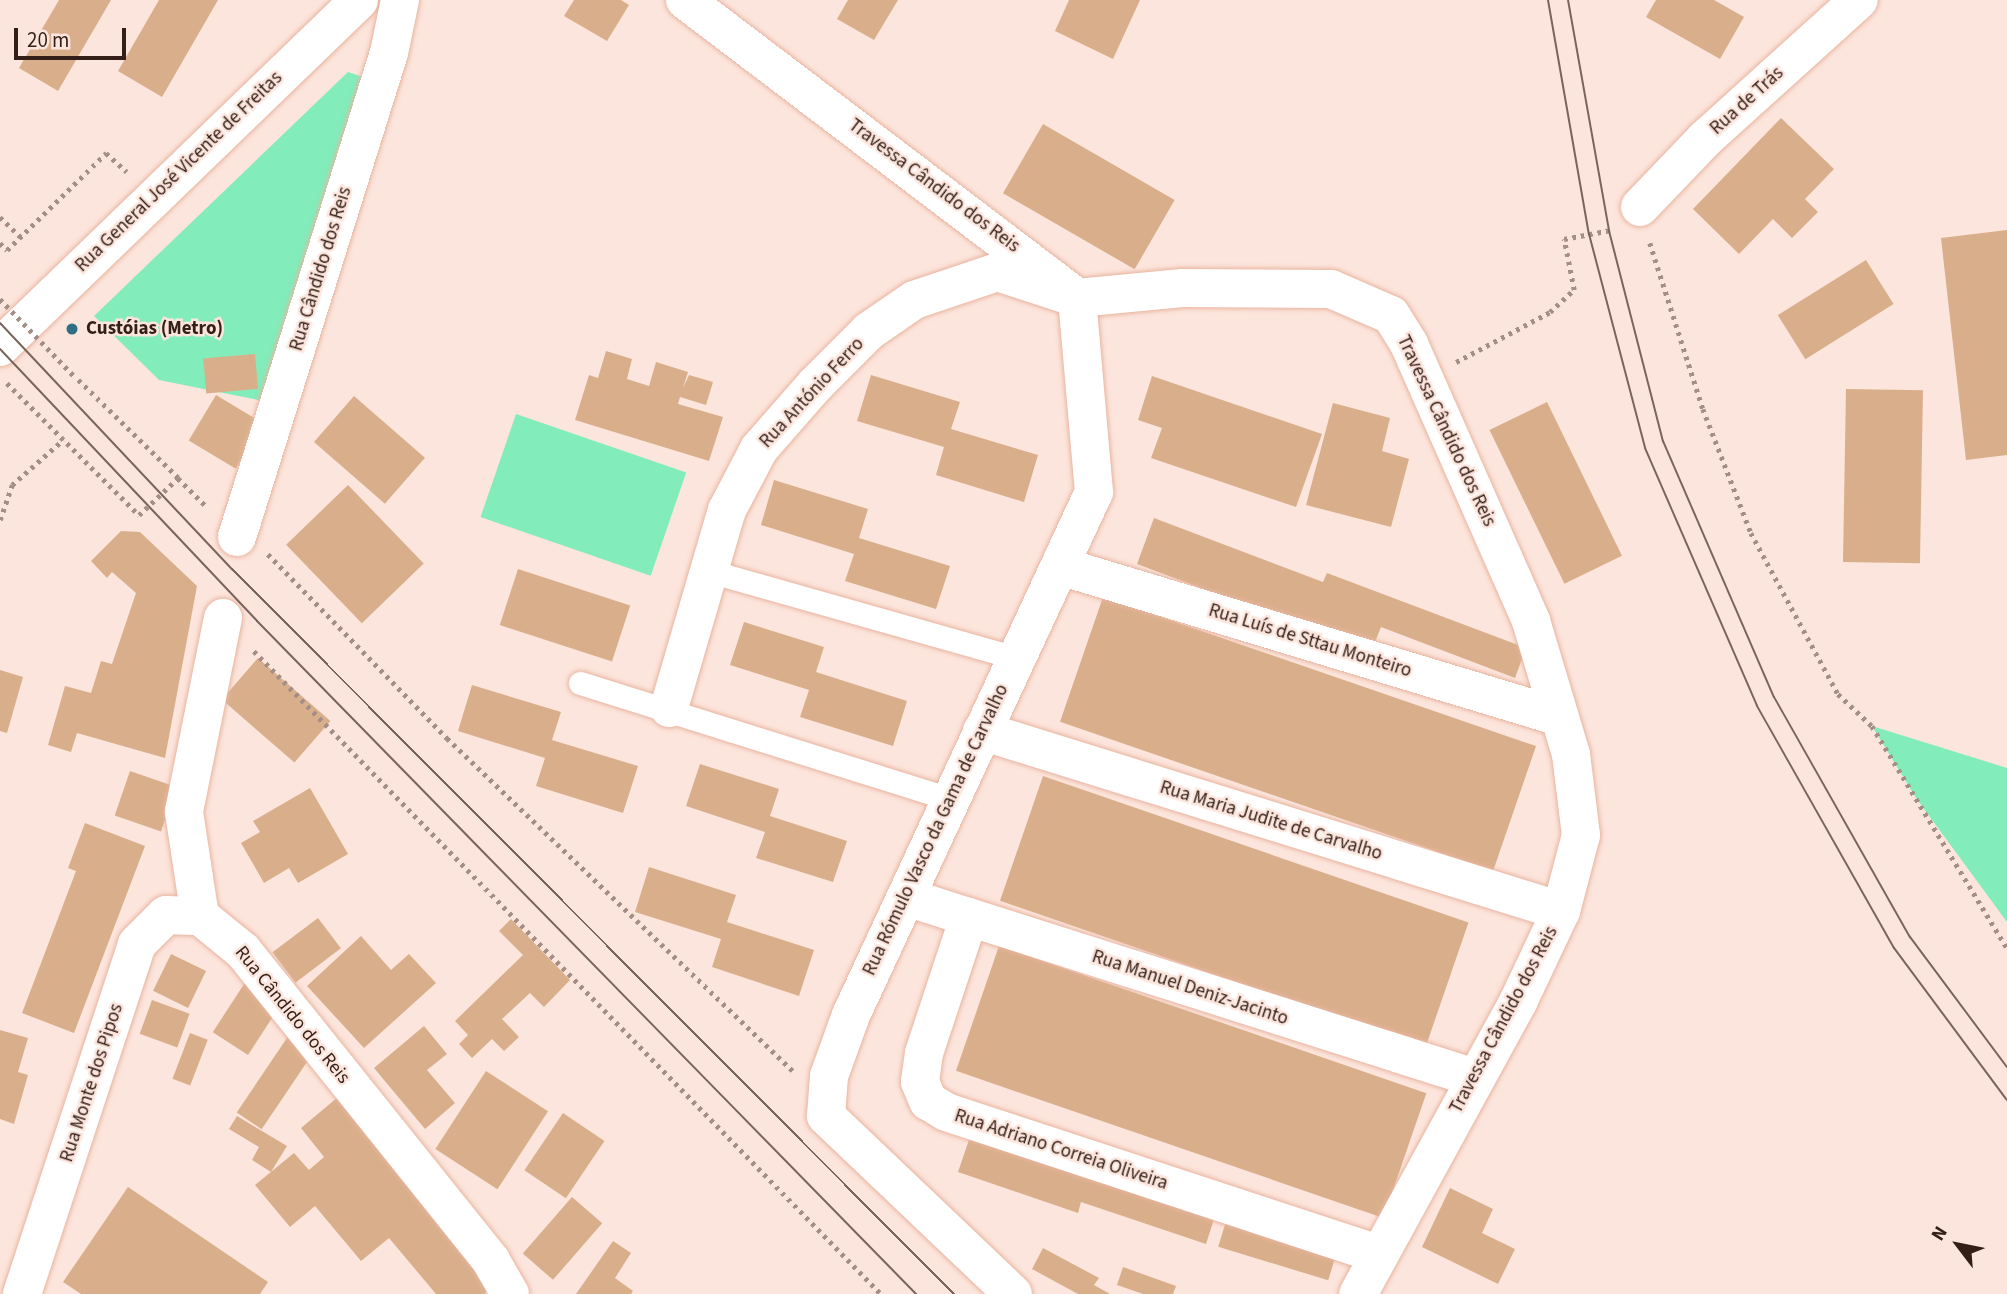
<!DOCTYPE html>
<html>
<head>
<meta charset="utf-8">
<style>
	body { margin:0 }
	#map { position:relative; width:2007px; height:1294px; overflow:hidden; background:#fce5dc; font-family:"Source Sans 3",sans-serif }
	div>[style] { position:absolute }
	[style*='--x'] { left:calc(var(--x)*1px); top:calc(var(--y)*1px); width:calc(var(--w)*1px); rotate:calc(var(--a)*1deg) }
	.green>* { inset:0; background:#82ecbb; transform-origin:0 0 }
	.building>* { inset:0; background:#d9af8b; transform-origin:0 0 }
	.path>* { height:4.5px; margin-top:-2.25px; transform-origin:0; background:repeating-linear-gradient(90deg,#a48e85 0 3.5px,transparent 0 8.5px) }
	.roads { filter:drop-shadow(0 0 2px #e9b49f) drop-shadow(0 0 2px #e9b49f) }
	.service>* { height:23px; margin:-11.5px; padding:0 11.5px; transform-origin:11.5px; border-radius:11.5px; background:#fff }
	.minor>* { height:38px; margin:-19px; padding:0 19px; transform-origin:19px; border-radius:19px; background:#fff }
	.secondary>* { height:38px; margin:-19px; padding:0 19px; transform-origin:19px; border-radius:19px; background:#fff }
	.tram>* { height:2px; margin:-1px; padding:0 1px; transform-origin:1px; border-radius:1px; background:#7a655d }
	.path-bridge>* { height:4.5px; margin-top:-2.25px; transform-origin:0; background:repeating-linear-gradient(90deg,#a48e85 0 3.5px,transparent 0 8.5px) }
	.dots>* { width:19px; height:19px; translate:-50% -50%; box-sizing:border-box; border:4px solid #fce5dc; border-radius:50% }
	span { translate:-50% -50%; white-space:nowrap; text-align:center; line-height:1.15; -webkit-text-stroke:5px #fce5dc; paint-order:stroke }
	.street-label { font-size:19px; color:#331f17 }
	.poi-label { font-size:19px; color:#331f17; font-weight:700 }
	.left { translate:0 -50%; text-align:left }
	.north { position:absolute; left:1923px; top:1210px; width:70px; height:70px; -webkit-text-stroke:5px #fce5dc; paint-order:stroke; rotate:302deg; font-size:19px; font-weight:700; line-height:28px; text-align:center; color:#331f17 }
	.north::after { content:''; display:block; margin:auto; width:24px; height:32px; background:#331f17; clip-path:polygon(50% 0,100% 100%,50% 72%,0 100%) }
	.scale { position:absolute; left:14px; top:28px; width:112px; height:32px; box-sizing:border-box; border:4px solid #331f17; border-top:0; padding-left:9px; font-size:21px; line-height:24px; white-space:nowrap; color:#331f17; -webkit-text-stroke:5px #fce5dc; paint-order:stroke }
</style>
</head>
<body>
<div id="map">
	<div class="green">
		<i style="clip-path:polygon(348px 72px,363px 77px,263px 401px,159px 380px,94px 316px)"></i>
		<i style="left:516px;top:414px;width:180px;height:109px;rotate:19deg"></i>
		<i style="clip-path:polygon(1872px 726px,2007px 768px,2007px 922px,1916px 798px)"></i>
	</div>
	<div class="building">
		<i style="clip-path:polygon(59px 0,111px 0,58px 91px,19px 68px)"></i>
		<i style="clip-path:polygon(159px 0,218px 0,162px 97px,118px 71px)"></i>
		<i style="clip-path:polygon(574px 0,621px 0,629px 5px,607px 41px,564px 16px)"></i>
		<i style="clip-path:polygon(848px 0,898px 0,874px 40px,837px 19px)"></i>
		<i style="clip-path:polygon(1069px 0,1140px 0,1113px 59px,1055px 31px)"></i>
		<i style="clip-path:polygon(1656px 0,1714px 0,1744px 17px,1720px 59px,1646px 17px)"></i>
		<i style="clip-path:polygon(1781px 118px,1834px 169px,1805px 199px,1818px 212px,1792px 238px,1773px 219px,1739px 254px,1693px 209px)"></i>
		<i style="left:1043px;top:124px;width:152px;height:80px;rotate:30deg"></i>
		<i style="clip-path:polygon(2007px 230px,2007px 455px,1966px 460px,1941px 238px)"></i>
		<i style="left:1866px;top:260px;width:52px;height:104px;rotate:58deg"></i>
		<i style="clip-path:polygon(606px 351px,632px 359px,627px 379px,649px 386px,656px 362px,688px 372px,683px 388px,689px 375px,713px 382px,706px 405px,680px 397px,678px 404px,723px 417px,709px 461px,575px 420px,589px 375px,598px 378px)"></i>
		<i style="left:255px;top:354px;width:35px;height:52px;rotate:85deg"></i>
		<i style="clip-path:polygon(871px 375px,960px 402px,951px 429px,1038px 455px,1024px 502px,936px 475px,944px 447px,857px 421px)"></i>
		<i style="clip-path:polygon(1152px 376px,1322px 434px,1296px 507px,1151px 458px,1162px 428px,1138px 420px)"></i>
		<i style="left:1846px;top:389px;width:77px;height:173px;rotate:1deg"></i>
		<i style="left:216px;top:395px;width:55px;height:53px;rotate:31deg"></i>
		<i style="left:354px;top:396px;width:94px;height:61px;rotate:41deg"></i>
		<i style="left:1547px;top:402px;width:171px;height:64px;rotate:64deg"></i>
		<i style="clip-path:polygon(1333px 403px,1390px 418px,1382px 451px,1409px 459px,1391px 527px,1306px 505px)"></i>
		<i style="clip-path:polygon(774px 480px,868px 509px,859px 538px,950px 566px,936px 609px,845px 581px,854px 554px,761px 525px)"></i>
		<i style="left:348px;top:485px;width:109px;height:86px;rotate:46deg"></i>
		<i style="clip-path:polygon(1154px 518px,1323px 582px,1327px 573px,1526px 648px,1515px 678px,1381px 627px,1371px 652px,1137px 564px)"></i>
		<i style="clip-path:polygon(121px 531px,140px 532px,197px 586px,165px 758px,77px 733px,71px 752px,48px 745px,65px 686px,91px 693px,101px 661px,112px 664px,136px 593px,112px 572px,107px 578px,91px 561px)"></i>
		<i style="left:518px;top:569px;width:118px;height:59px;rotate:18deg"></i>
		<i style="left:1103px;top:597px;width:458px;height:132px;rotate:19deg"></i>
		<i style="clip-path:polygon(744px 622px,824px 647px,816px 672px,907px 701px,893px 746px,800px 717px,809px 690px,730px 665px)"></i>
		<i style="left:258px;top:658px;width:96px;height:55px;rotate:41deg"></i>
		<i style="clip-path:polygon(0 670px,23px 677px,7px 733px,0 731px)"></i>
		<i style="clip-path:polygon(472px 685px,561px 712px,552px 740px,638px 766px,623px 813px,536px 786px,545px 758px,458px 731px)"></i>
		<i style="clip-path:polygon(700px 764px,779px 789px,770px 816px,847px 841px,833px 882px,756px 858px,765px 832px,686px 806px)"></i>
		<i style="left:130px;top:771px;width:49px;height:47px;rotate:19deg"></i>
		<i style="left:1043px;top:776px;width:450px;height:132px;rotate:19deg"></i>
		<i style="clip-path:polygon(310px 788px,348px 854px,298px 883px,289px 868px,264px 883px,241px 843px,260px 832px,253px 821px)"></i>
		<i style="clip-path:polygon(85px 823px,145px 846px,74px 1033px,22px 1013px,76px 871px,68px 868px)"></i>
		<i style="clip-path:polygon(649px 867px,736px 895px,727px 922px,814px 950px,799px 996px,712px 967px,721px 939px,635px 912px)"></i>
		<i style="left:318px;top:918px;width:38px;height:57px;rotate:53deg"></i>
		<i style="clip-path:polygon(511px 919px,570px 980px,544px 1007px,530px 993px,502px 1019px,519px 1037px,504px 1051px,492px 1039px,472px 1058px,459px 1044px,468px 1035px,455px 1021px,523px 955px,499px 931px)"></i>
		<i style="clip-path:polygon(361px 936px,391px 970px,409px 954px,436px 983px,364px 1048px,307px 986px)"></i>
		<i style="left:999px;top:946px;width:452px;height:132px;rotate:19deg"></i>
		<i style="left:171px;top:954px;width:39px;height:41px;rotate:26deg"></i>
		<i style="left:246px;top:981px;width:42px;height:61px;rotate:33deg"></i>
		<i style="left:152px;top:1000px;width:40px;height:36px;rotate:20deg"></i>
		<i style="clip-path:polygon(424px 1026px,447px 1054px,427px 1070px,455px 1103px,425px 1129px,374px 1068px)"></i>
		<i style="clip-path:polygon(0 1030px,28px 1038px,18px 1072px,28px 1075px,14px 1124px,0 1119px)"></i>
		<i style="left:291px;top:1032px;width:30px;height:97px;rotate:34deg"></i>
		<i style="left:190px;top:1033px;width:19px;height:49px;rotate:21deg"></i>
		<i style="left:486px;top:1071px;width:74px;height:93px;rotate:33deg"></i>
		<i style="clip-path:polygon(344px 1092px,500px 1280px,484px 1294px,436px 1294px,389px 1238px,361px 1261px,315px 1206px,290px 1227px,255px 1185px,294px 1153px,309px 1170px,324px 1157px,301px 1128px)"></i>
		<i style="left:563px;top:1113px;width:50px;height:69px;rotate:34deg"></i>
		<i style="clip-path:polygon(237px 1116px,287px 1146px,271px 1172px,252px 1160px,259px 1147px,229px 1129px)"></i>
		<i style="clip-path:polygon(971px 1134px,1215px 1216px,1206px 1244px,1081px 1202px,1078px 1213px,958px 1172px)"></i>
		<i style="clip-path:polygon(128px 1187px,268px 1282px,260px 1294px,81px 1294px,63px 1282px)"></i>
		<i style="clip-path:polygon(1450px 1188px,1493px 1209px,1482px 1233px,1515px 1249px,1498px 1284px,1422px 1247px)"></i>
		<i style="left:572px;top:1197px;width:40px;height:75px;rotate:41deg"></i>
		<i style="left:1227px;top:1218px;width:115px;height:30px;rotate:17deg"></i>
		<i style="clip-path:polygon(613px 1241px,631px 1253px,615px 1278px,633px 1291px,631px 1294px,576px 1294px)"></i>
		<i style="clip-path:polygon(1043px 1248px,1099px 1278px,1094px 1285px,1110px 1294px,1078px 1294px,1032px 1269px)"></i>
		<i style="clip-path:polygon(1123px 1267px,1176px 1286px,1173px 1294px,1143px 1294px,1117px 1285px)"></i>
	</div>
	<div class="path">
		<i style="--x:0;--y:217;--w:29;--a:44"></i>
		<i style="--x:0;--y:243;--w:10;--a:45"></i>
		<i style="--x:7;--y:250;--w:139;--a:-44.4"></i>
		<i style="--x:106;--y:153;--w:28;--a:42"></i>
		<i style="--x:1650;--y:243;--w:174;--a:72.3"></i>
		<i style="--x:1703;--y:409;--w:133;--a:68.8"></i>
		<i style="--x:1751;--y:533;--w:183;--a:61.6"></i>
		<i style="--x:1838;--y:694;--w:47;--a:43.3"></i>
		<i style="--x:1872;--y:726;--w:260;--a:58.7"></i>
		<i style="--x:1456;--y:362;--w:106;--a:-28"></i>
		<i style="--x:1550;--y:312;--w:33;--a:-43"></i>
		<i style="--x:1574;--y:290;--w:52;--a:-101.1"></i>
		<i style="--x:1564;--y:239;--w:48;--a:-10.8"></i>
		<i style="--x:7;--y:383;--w:187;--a:45"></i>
		<i style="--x:139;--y:515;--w:54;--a:-43.5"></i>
		<i style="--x:178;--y:478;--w:144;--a:-135.6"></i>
		<i style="--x:178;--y:478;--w:41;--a:45"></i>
		<i style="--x:0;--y:520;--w:37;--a:-71"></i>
		<i style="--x:12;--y:485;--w:68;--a:-41.4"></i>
		<i style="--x:268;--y:554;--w:257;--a:45.8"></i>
		<i style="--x:447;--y:738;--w:480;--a:43.9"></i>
		<i style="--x:254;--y:651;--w:898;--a:45.72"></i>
	</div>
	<div class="roads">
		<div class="service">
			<i style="--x:709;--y:571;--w:319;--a:15.8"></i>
			<i style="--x:580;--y:683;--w:388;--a:17.4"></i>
		</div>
		<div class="minor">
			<i style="--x:685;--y:0;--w:492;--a:37.2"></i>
			<i style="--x:1077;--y:298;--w:106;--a:-5.4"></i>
			<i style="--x:1183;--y:288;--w:148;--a:0.4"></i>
			<i style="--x:1331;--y:289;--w:65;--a:23.4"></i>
			<i style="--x:1391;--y:315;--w:34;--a:58"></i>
			<i style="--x:1409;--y:344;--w:303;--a:66.2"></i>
			<i style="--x:1531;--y:621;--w:139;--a:73.3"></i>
			<i style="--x:1571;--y:754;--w:82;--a:83"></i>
			<i style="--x:1581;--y:835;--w:79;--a:104.7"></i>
			<i style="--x:1561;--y:911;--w:101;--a:115.3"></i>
			<i style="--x:1518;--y:1002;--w:333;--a:118.7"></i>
			<i style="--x:1640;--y:207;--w:94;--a:-46.3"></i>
			<i style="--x:1705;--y:139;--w:207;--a:-42.1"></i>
			<i style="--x:237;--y:537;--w:507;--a:-72.57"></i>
			<i style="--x:389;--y:53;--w:54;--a:-78.3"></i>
			<i style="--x:1060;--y:566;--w:522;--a:16.8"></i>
			<i style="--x:223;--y:618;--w:198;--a:101.4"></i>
			<i style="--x:184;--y:812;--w:105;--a:81.3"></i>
			<i style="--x:200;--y:916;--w:55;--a:39.1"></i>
			<i style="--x:243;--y:951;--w:397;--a:51.3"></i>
			<i style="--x:491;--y:1261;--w:38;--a:60"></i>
			<i style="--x:669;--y:708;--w:206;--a:-73.7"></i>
			<i style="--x:727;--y:510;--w:69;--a:-62.3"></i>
			<i style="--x:759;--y:449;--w:85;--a:-48.8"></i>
			<i style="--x:815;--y:385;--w:76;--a:-45"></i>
			<i style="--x:869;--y:331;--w:55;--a:-34.6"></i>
			<i style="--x:914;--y:300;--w:88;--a:-18.6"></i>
			<i style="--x:997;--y:272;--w:84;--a:18"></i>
			<i style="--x:1077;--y:298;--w:195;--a:85"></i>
			<i style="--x:1094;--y:492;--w:577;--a:114.92"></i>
			<i style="--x:851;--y:1015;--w:65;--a:109.8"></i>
			<i style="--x:829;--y:1076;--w:40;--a:94.3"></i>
			<i style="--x:826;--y:1116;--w:258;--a:43.6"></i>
			<i style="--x:982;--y:731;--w:606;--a:17.27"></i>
			<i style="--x:906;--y:897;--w:597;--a:17.65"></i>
			<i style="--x:969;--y:917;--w:143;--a:108.3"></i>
			<i style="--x:924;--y:1053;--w:29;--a:98"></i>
			<i style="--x:920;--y:1082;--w:21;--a:67"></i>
			<i style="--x:928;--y:1101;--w:21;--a:31"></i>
			<i style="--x:946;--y:1112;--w:456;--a:18.2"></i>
			<i style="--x:22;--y:1294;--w:368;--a:-71.8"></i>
			<i style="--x:137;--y:944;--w:41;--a:-45"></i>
			<i style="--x:166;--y:915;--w:34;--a:2"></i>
		</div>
		<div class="secondary">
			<i style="--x:0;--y:347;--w:499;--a:-44"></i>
		</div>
	</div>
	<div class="tram">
		<i style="--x:1548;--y:0;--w:238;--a:80.1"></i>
		<i style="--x:1589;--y:234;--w:221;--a:75.3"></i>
		<i style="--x:1645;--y:448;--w:281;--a:66.5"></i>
		<i style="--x:1757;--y:706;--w:278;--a:60.5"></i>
		<i style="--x:1894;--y:948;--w:189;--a:53.4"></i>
		<i style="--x:1568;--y:0;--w:235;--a:79.9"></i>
		<i style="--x:1609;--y:231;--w:217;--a:75.6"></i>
		<i style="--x:1663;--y:441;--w:279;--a:66.6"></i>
		<i style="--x:1774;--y:697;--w:276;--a:60.5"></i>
		<i style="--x:1910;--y:937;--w:162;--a:53.3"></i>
		<i style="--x:0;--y:323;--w:338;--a:46.7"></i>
		<i style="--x:232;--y:569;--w:1023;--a:45.12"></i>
		<i style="--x:0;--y:349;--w:374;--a:46.6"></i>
		<i style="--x:257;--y:621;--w:942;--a:45.6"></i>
	</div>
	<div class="path-bridge">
		<i style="--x:0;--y:299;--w:108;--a:46.1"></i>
	</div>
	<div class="dots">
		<i style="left:72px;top:329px;background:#2f6f83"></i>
	</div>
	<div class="street-label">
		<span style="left:1747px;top:101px;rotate:-42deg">Rua de Trás</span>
		<span style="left:179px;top:172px;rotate:-44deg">Rua General José Vicente de Freitas</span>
		<span style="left:934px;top:186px;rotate:37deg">Travessa Cândido dos Reis</span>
		<span style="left:321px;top:269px;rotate:-73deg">Rua Cândido dos Reis</span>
		<span style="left:812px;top:393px;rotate:-47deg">Rua António Ferro</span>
		<span style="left:1446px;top:431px;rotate:65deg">Travessa Cândido dos Reis</span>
		<span style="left:1310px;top:641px;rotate:17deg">Rua Luís de Sttau Monteiro</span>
		<span style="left:1271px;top:821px;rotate:17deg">Rua Maria Judite de Carvalho</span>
		<span style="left:936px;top:830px;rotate:-65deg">Rua Rómulo Vasco da Gama de Carvalho</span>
		<span style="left:1190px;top:988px;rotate:18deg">Rua Manuel Deniz-Jacinto</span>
		<span style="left:292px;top:1015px;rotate:51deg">Rua Cândido dos Reis</span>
		<span style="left:1504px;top:1020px;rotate:-62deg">Travessa Cândido dos Reis</span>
		<span style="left:92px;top:1083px;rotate:-72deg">Rua Monte dos Pipos</span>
		<span style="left:1061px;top:1150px;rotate:18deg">Rua Adriano Correia Oliveira</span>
	</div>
	<div class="poi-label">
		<span class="left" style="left:86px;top:329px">Custóias (Metro)</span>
	</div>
	<div class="north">N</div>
	<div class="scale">20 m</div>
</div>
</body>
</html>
